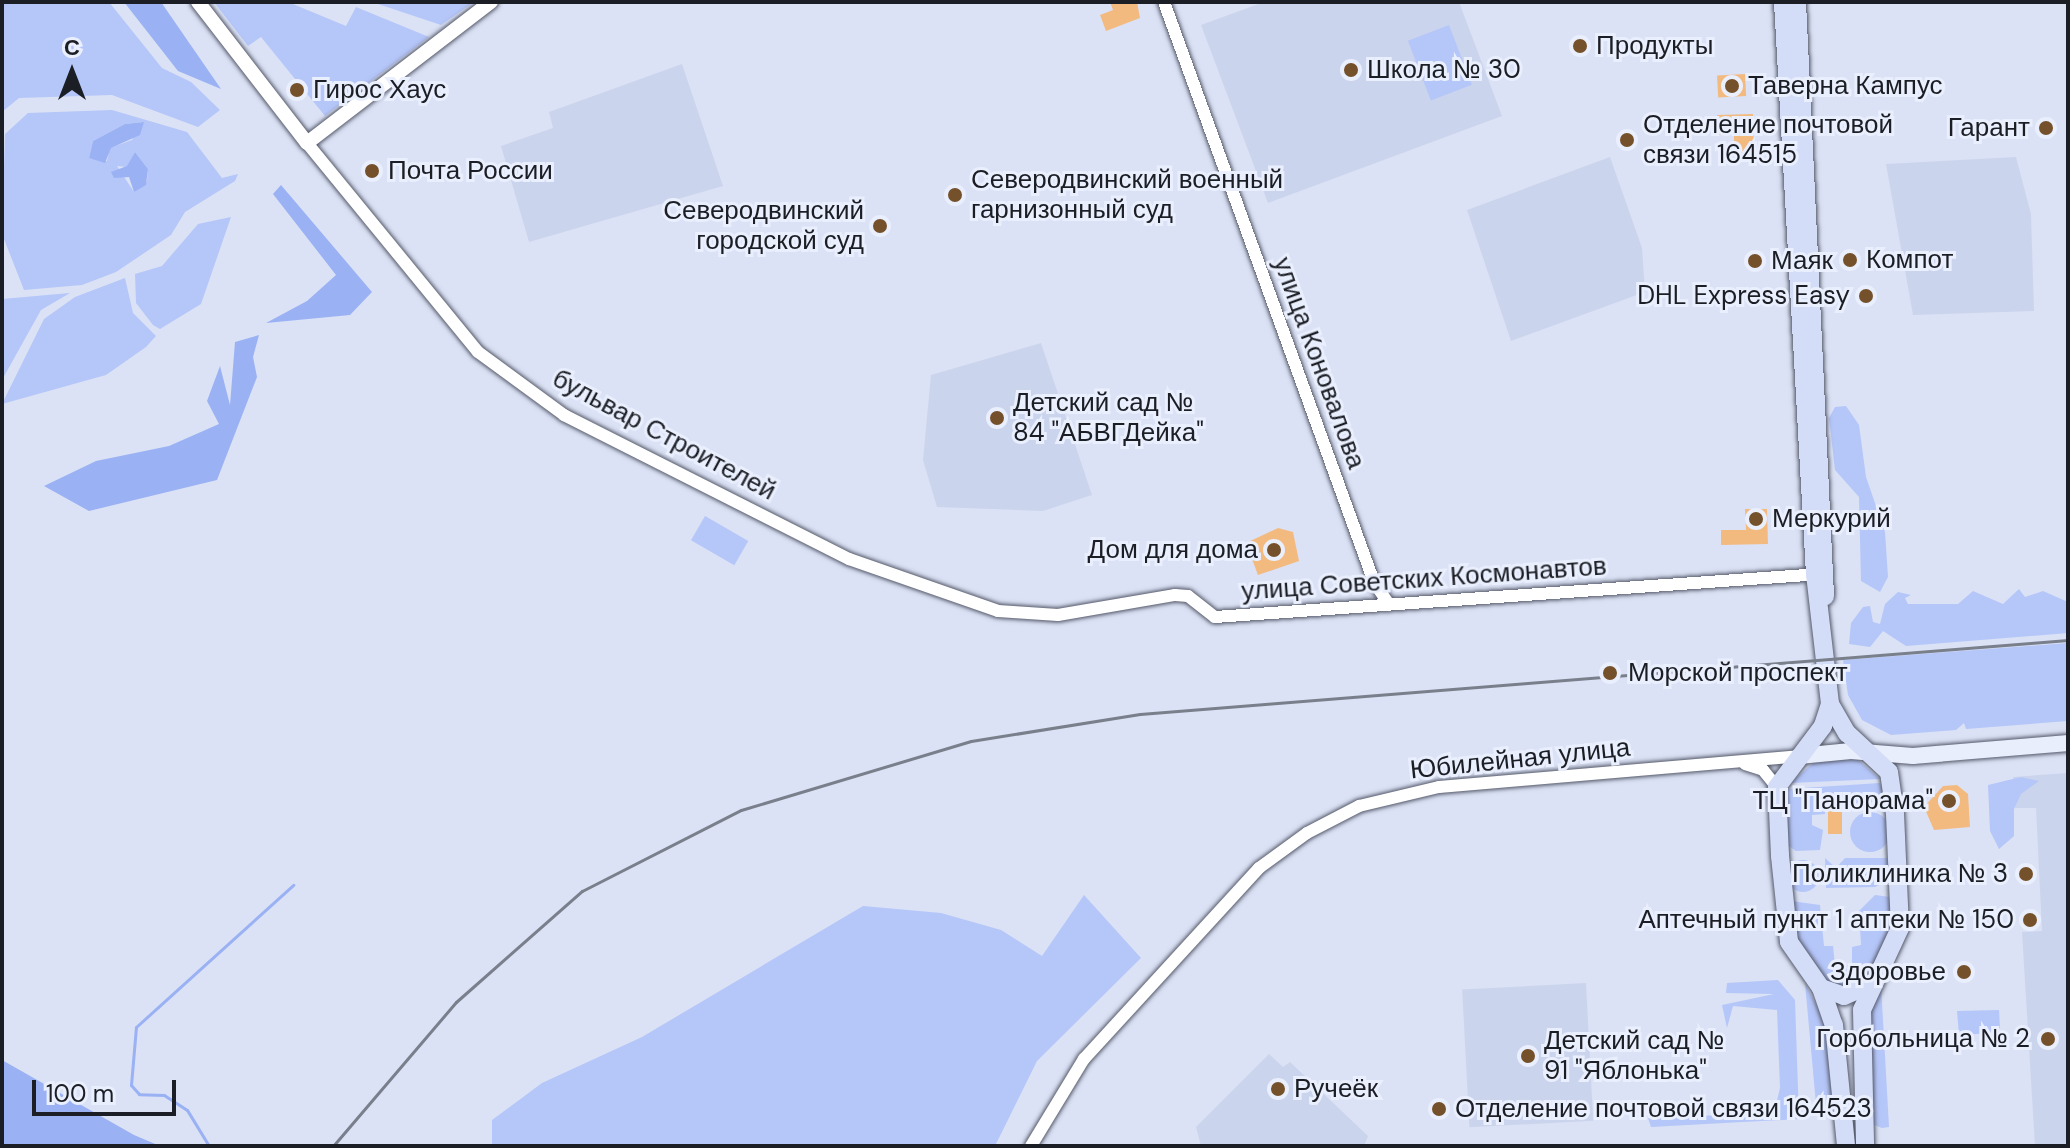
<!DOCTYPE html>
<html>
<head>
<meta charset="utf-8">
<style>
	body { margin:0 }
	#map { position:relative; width:2070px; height:1148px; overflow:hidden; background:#dbe2f5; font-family:"DM Sans",sans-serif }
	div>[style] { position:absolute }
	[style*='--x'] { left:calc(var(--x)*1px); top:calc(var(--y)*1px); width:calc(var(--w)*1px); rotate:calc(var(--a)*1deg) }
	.built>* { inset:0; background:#cbd4ed; transform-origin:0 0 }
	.green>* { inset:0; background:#b5c6f9; transform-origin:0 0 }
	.round { border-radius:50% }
	.water>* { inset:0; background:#9ab1f4 }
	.stream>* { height:3px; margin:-1.5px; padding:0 1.5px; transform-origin:1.5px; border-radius:1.5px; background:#9ab1f4 }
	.building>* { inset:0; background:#f3ba80; transform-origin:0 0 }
	.roads { filter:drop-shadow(0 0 2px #545969) drop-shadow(0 0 2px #545969) }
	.minor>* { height:12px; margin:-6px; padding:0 6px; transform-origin:6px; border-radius:6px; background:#fff }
	.tertiary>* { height:14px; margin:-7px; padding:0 7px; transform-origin:7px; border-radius:7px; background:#fff }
	.secondary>* { height:16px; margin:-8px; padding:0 8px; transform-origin:8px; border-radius:8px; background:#e9eefc }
	.primary>* { height:18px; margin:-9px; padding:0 9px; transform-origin:9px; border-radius:9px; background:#d4ddf8 }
	.rail>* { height:3px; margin:-1.5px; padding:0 1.5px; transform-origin:1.5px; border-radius:1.5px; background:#7a7f8c }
	.dots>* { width:22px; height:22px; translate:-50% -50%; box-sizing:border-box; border:4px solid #eaeffe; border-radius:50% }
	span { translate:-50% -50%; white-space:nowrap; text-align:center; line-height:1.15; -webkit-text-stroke:6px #eaeffe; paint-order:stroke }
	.poi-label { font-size:26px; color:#1b1e24 }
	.left { translate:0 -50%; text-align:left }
	.right { translate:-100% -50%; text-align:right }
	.street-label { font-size:26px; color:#1b1e24 }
	.frame { position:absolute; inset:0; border:4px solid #1b1e24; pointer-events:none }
	.north { position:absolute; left:32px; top:32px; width:80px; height:80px; -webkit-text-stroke:6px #eaeffe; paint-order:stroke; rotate:0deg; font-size:22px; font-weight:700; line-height:32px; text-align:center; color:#1b1e24 }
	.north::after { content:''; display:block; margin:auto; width:28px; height:36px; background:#1b1e24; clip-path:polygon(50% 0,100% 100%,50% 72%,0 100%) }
	.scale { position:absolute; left:32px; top:1080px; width:144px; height:36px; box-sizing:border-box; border:4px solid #1b1e24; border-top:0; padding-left:10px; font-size:24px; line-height:28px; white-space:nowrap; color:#1b1e24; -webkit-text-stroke:6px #eaeffe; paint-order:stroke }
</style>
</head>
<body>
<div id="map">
	<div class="built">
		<i style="clip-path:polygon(1264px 2px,1459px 2px,1502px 116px,1268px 203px,1201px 25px)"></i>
		<i style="clip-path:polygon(682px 64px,723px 186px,529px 242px,501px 146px,553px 128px,549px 112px)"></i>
		<i style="clip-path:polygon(1610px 157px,1642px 248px,1645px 292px,1511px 341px,1467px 210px)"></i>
		<i style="clip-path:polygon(2016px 157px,2031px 214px,2034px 311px,1913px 315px,1886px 164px)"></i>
		<i style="clip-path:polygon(1041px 343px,1092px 495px,1043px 511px,937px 507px,923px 460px,931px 375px)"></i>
		<i style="clip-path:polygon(2068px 773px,2068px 1146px,2035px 1146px,2022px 932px,2042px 931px,2036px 808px,2015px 808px,2013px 777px)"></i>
		<i style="left:1586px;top:983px;width:138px;height:124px;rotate:87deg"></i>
		<i style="clip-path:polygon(1269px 1054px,1283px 1067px,1290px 1062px,1368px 1136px,1364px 1146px,1201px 1146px,1196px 1127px)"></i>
	</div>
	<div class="green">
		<i style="clip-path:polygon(2px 2px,109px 2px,162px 68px,191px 82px,220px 110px,198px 127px,112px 95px,19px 98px,2px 112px)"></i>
		<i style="clip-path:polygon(214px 2px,288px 2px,346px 26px,356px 7px,429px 37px,325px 116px,261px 37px,248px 46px)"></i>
		<i style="clip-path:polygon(372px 2px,474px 2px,441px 25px)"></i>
		<i style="left:1449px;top:25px;width:64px;height:44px;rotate:69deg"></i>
		<i style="clip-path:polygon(evenodd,112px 110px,187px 132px,222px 178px,238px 174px,235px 181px,185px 212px,171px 235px,116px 272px,82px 285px,24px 290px,2px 234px,5px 134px,28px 113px,112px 110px,143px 122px,132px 140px,110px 148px,107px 161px,89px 158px,93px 141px,125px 124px,143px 122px,112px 110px,135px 152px,148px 169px,147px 181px,134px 192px,117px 166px,127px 167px,135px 152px)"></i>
		<i style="clip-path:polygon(231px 217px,201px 304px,160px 329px,153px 325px,136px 303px,135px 274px,162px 266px,198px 224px)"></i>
		<i style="clip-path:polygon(125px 278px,133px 313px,156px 336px,146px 347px,106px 375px,2px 404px,44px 319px,75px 297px)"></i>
		<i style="clip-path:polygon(70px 293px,41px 310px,2px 380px,2px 299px)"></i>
		<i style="clip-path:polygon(1846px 406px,1859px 425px,1866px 477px,1885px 532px,1888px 577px,1880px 592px,1861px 581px,1859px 497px,1835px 470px,1829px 418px,1835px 407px)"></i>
		<i style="left:705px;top:516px;width:50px;height:28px;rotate:30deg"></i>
		<i style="clip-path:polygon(2019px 589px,2025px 597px,2043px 591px,2068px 602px,2068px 633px,1906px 646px,1883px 631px,1870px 647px,1849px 644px,1851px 623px,1863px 607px,1870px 606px,1873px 622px,1880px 624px,1885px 604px,1898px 592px,1911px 595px,1905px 598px,1908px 604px,1958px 604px,1973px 591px,2003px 604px)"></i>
		<i style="clip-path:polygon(2068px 643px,2068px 721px,1966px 729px,1964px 723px,1956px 730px,1891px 735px,1862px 720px,1848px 695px,1843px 660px)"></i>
		<i style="clip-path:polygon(1818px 759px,1857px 759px,1880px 779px,1790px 783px)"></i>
		<i style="clip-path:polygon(2021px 777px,2039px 781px,2021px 794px,2014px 809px,2014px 836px,1999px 849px,1990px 831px,1988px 785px)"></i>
		<i style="clip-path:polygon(1880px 783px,1885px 793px,1881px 801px,1825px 806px,1825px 814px,1812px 815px,1812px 825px,1823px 830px,1820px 850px,1796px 851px,1787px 845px,1787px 789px)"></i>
		<i class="round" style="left:1850px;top:812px;width:40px;height:40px"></i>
		<i style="clip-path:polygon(1825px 858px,1836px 868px,1845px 858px,1887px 858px,1891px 879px,1875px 887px,1826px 888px)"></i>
		<i class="round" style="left:1787px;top:860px;width:32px;height:32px"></i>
		<i style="clip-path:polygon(1084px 895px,1141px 958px,1037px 1061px,995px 1146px,492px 1146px,492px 1120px,542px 1083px,642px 1037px,863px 906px,941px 913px,1001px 930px,1042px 956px)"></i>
		<i style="clip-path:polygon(1875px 895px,1890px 897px,1894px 923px,1879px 962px,1861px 985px,1833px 988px,1795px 949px,1791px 901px,1820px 905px,1824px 946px,1833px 946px,1835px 965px,1852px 965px,1852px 947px,1861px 945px,1859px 911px)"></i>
		<i style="clip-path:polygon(1778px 980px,1795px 1000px,1799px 1119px,1651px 1127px,1648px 1118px,1774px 1113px,1780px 1088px,1777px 1010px,1733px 1006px,1727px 1028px,1722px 1005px,1774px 994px,1726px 993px,1727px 983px)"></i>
		<i style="clip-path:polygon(1805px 983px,1826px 1024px,1834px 1111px,1825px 1116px,1817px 1115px)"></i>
		<i style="clip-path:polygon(1881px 985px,1889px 1127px,1882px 1128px,1872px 1124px,1870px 1006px)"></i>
		<i style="clip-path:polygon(1999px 1010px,2000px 1028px,1993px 1033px,1959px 1035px,1957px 1011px)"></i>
	</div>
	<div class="water">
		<i style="clip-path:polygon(124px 2px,161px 2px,221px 89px,178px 71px)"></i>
		<i style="clip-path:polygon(144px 122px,140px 135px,111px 148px,105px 163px,89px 158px,93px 141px,125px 124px)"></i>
		<i style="clip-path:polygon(135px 152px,148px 169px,146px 185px,134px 192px,129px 177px,114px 178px,111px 172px,127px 166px)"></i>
		<i style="clip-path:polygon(281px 185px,372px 292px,350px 315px,266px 323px,307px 301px,336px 275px,273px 194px)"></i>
		<i style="clip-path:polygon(259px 335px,253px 357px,257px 377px,217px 480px,89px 511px,44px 486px,96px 461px,169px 446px,219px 424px,207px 401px,220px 366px,230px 405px,235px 342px)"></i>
		<i style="clip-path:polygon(2px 1060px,134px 1135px,160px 1146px,2px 1146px)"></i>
	</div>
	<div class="stream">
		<i style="--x:209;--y:1146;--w:42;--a:-121.4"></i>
		<i style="--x:187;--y:1110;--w:27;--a:-147"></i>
		<i style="--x:164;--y:1095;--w:25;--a:-178"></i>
		<i style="--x:139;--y:1094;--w:12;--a:-132"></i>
		<i style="--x:131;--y:1085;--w:58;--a:-85.1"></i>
		<i style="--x:136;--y:1027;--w:212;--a:-42.1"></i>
	</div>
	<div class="building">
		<i style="clip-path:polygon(1110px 2px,1137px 2px,1140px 18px,1106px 31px,1100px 15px,1113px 10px)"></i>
		<i style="left:1745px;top:74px;width:22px;height:28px;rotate:87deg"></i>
		<i style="clip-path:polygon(1753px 114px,1754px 154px,1734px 155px,1734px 134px,1718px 135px,1717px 115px)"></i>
		<i style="clip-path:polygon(1745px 509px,1767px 509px,1768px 544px,1721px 545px,1721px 530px,1746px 530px)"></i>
		<i style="clip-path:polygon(1278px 528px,1293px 532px,1299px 561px,1258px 575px,1246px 543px)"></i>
		<i style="clip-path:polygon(1957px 785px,1968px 794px,1970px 827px,1934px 830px,1924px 807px,1943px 786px)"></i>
		<i style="left:1828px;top:810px;width:14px;height:24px"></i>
	</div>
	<div class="roads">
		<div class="minor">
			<i style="--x:1164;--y:2;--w:617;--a:70.1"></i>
			<i style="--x:1374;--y:582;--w:23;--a:56"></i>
			<i style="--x:307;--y:143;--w:270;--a:50.7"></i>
			<i style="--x:478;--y:352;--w:107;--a:36.2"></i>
			<i style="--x:564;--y:415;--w:319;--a:26.8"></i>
			<i style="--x:849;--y:559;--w:158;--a:19.2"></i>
			<i style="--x:998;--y:611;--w:60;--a:3.8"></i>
			<i style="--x:1058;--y:615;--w:119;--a:-9.7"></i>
			<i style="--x:1175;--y:595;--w:13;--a:4"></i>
			<i style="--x:1188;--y:596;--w:34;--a:38"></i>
			<i style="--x:1215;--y:617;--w:608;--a:-4.06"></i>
			<i style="--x:1745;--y:764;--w:19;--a:18"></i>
			<i style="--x:1763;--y:770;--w:22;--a:51"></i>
			<i style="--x:1031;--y:1146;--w:102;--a:-58.7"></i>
			<i style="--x:1084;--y:1059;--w:259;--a:-47.5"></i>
			<i style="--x:1259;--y:868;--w:59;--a:-36.1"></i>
			<i style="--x:1307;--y:833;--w:59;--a:-27.4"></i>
			<i style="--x:1359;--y:806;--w:82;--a:-13.4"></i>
			<i style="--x:1439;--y:787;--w:361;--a:-4.9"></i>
		</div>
		<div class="tertiary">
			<i style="--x:198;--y:2;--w:178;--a:52.3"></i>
			<i style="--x:307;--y:143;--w:232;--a:-37.5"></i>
		</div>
		<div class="secondary">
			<i style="--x:1799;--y:756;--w:52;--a:-5.5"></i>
			<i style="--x:1851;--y:751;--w:62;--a:4.6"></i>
			<i style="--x:1913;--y:756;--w:156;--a:-4.8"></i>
		</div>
		<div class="primary">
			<i style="--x:1783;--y:2;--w:573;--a:86.8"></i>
			<i style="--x:1815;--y:574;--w:131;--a:83.4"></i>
			<i style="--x:1830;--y:704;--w:23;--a:108"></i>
			<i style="--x:1823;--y:726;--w:76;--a:127"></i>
			<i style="--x:1777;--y:787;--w:69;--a:87.5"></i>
			<i style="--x:1780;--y:856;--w:86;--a:84"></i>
			<i style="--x:1789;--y:942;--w:56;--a:55.2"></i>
			<i style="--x:1821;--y:988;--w:39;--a:71"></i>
			<i style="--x:1834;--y:1025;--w:122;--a:84.3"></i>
			<i style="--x:1797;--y:2;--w:595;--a:87.3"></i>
			<i style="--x:1830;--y:704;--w:34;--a:60"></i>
			<i style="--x:1847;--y:733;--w:57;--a:42.9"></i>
			<i style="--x:1889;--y:772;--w:42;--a:81.9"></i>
			<i style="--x:1895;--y:814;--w:114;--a:87.5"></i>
			<i style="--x:1900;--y:928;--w:90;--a:114.9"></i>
			<i style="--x:1862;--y:1010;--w:136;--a:88.7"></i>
			<i style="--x:1821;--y:988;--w:24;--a:19"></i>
			<i style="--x:1844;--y:996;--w:32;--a:-24"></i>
		</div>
	</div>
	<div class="rail">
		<i style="--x:333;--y:1146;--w:189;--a:-49.5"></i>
		<i style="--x:456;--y:1002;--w:168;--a:-41.4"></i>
		<i style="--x:582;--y:891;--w:178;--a:-27"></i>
		<i style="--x:741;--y:810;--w:240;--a:-16.7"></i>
		<i style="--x:971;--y:741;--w:171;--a:-9.1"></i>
		<i style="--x:1140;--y:714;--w:931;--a:-4.56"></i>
	</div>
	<div class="dots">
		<i style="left:1580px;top:46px;background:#75512b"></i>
		<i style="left:1351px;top:70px;background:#75512b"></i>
		<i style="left:1732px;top:86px;background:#75512b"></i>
		<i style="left:297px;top:90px;background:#75512b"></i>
		<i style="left:2046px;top:128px;background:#75512b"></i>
		<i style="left:1627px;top:140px;background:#75512b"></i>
		<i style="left:372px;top:171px;background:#75512b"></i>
		<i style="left:955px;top:195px;background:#75512b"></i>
		<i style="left:880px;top:226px;background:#75512b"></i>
		<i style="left:1850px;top:260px;background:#75512b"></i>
		<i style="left:1755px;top:261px;background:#75512b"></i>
		<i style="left:1866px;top:296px;background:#75512b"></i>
		<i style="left:997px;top:418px;background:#75512b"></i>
		<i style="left:1756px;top:519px;background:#75512b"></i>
		<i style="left:1274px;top:550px;background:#75512b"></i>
		<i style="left:1610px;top:673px;background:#75512b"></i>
		<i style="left:1949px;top:801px;background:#75512b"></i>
		<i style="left:2026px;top:874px;background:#75512b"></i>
		<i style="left:2030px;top:920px;background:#75512b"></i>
		<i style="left:1964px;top:972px;background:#75512b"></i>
		<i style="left:2048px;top:1039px;background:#75512b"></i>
		<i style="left:1528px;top:1056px;background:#75512b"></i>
		<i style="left:1278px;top:1089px;background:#75512b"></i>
		<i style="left:1439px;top:1109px;background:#75512b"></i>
	</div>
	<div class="poi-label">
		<span class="left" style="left:1596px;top:46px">Продукты</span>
		<span class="left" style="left:1367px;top:70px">Школа № 30</span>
		<span class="left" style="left:1748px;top:86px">Таверна Кампус</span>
		<span class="left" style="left:313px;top:90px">Гирос Хаус</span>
		<span class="left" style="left:1643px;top:140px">Отделение почтовой<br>связи 164515</span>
		<span class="right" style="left:2030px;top:128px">Гарант</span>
		<span class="left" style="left:388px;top:171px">Почта России</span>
		<span class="left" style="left:971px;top:195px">Северодвинский военный<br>гарнизонный суд</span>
		<span class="right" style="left:864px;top:226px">Северодвинский<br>городской суд</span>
		<span class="left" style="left:1866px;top:260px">Компот</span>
		<span class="left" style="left:1771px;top:261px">Маяк</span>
		<span class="right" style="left:1850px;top:296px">DHL Express Easy</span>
		<span class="left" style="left:1013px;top:418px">Детский сад №<br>84 "АБВГДейка"</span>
		<span class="left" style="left:1772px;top:519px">Меркурий</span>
		<span class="right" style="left:1258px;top:550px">Дом для дома</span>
		<span class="left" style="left:1628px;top:673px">Морской проспект</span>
		<span class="right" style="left:1933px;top:801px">ТЦ "Панорама"</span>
		<span class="right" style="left:2008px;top:874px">Поликлиника № 3</span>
		<span class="right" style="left:2014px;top:920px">Аптечный пункт 1 аптеки № 150</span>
		<span class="right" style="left:1946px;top:972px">Здоровье</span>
		<span class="right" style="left:2030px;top:1039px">Горбольница № 2</span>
		<span class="left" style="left:1544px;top:1056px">Детский сад №<br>91 "Яблонька"</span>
		<span class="left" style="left:1294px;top:1089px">Ручеёк</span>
		<span class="left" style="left:1455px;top:1109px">Отделение почтовой связи 164523</span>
	</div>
	<div class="street-label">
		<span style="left:1319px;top:363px;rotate:70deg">улица Коновалова</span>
		<span style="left:664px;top:435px;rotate:28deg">бульвар Строителей</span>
		<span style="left:1424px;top:579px;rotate:-4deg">улица Советских Космонавтов</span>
		<span style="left:1520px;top:759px;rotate:-6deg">Юбилейная улица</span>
	</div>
	<div class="frame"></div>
	<div class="north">С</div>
	<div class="scale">100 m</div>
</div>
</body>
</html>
